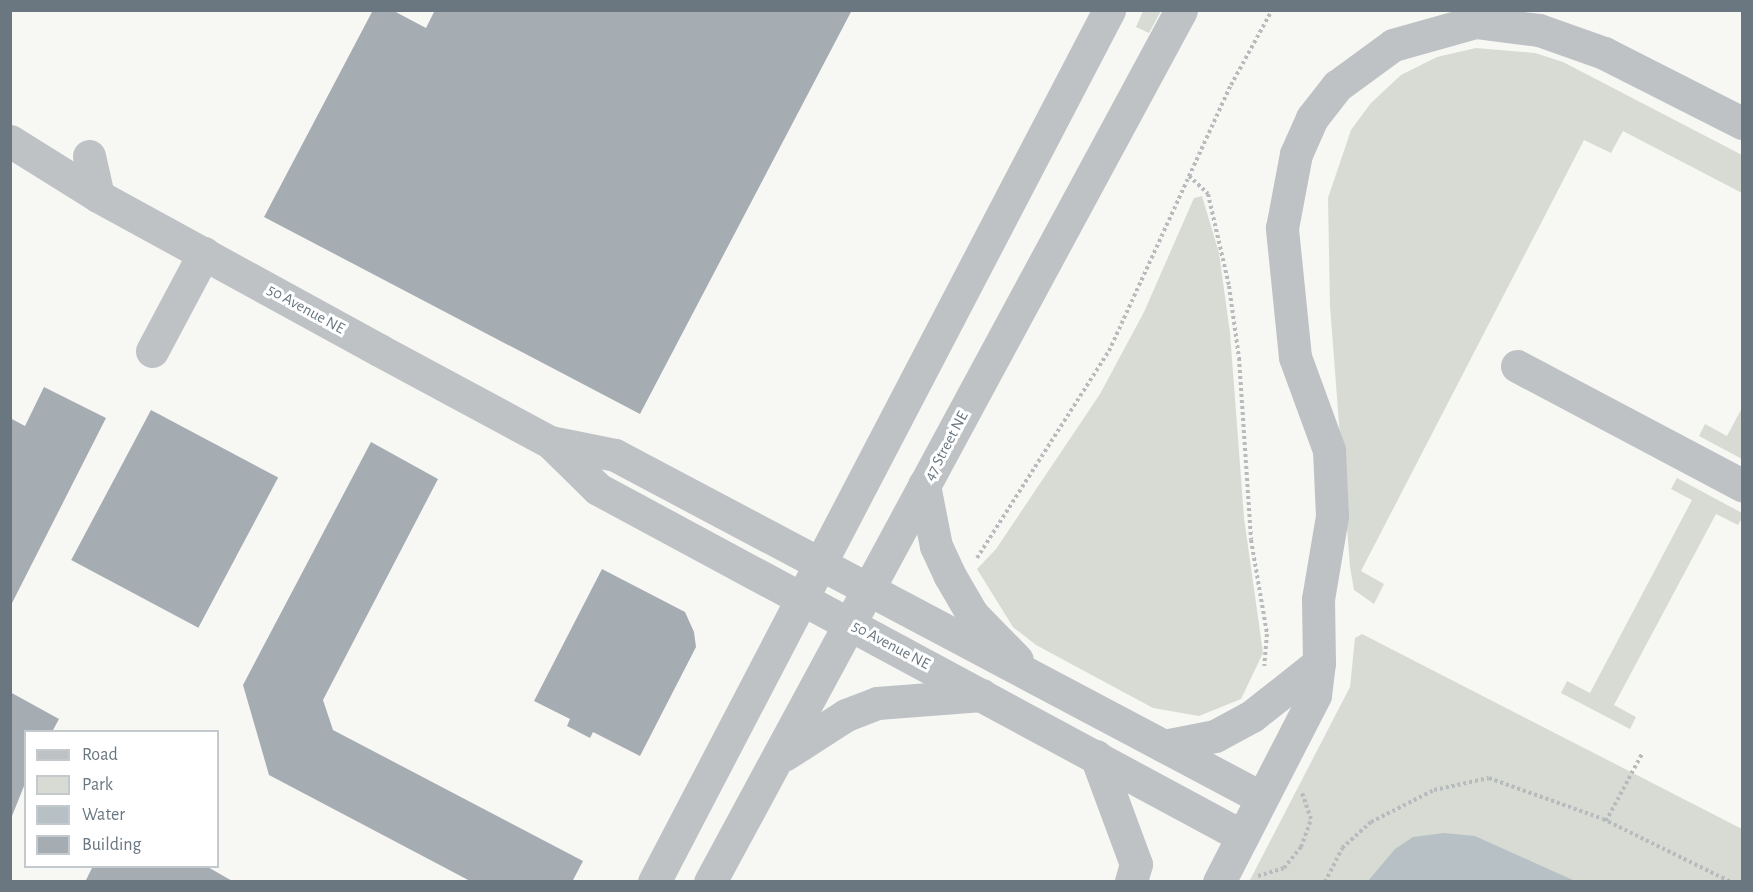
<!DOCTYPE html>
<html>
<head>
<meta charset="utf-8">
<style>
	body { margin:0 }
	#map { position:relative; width:1753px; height:892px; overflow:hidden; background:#f7f7f4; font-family:"Alegreya Sans",sans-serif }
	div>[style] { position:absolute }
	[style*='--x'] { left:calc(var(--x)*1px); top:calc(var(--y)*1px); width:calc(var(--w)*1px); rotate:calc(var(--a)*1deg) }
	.green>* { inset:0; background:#d7dbd4 }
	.water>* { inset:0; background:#b7c1c5 }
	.building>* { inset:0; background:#a6adb2; transform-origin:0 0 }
	.path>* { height:4px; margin-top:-2px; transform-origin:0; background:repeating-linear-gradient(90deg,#b8bbbd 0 3px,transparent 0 6px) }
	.minor>* { height:33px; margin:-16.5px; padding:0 16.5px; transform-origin:16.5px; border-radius:16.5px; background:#bec2c5 }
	span { translate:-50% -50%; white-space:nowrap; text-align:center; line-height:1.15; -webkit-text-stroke:6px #fff; paint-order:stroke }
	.street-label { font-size:16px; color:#6a7781 }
	.frame { position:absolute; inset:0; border:12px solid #6a7781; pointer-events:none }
	.legend { position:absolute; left:24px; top:730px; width:195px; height:138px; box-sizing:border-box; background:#fff; border:2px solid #c3c9cd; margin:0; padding:8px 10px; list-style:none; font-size:18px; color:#6a7781 }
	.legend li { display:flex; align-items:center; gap:12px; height:30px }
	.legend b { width:30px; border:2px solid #c3c9cd }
</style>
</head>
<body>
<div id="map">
	<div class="green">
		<i style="clip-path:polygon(1143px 11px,1161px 11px,1149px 33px,1136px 27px)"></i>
		<i style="clip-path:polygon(1476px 48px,1535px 53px,1563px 62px,1742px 155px,1742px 193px,1623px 131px,1611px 153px,1584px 140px,1361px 571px,1384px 584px,1374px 604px,1354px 590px,1350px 567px,1330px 306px,1328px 198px,1351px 130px,1371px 103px,1401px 75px,1437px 57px)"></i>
		<i style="clip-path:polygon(1202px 196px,1219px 253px,1230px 333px,1244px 518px,1263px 653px,1241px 699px,1199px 716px,1153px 708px,1036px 645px,1013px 627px,977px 569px,996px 549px,1100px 394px,1144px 312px,1194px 198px)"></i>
		<i style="clip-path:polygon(1742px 408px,1742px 459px,1699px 436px,1705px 424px,1727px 436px)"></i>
		<i style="clip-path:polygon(1677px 478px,1742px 513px,1742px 518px,1738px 525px,1716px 514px,1614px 705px,1636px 717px,1630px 729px,1561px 693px,1567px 681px,1590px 693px,1692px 500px,1671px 489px)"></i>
		<i style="clip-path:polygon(1362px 634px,1742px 829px,1742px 881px,1249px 882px,1350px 687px,1355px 638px)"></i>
	</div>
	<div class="water">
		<i style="clip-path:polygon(1444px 833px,1475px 836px,1575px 881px,1368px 881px,1395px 849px,1413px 837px)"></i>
	</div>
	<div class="building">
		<i style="clip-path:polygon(373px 10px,392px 10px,426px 28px,435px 10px,852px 10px,640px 414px,264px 217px)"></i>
		<i style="clip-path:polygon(44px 387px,106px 418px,10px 607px,10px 418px,25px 426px)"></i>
		<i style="left:151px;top:410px;width:144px;height:170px;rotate:28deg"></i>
		<i style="clip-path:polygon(371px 442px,438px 479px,323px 700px,333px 730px,583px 861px,572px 882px,472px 882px,269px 775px,243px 685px)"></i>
		<i style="clip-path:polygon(602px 569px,685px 612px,694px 632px,696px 647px,640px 756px,593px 732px,590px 738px,567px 726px,570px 719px,534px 701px)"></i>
		<i style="clip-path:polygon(10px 692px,59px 719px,52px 732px,26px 732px,26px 781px,10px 821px)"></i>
		<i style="clip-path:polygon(93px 866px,206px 866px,234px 882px,85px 882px)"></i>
	</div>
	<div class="path">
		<i style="--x:1189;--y:176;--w:26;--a:43"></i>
		<i style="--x:1208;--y:194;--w:94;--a:77.1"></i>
		<i style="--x:1229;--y:286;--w:73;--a:82.1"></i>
		<i style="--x:1239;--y:358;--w:182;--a:86.2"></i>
		<i style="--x:1251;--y:540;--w:95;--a:80.3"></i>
		<i style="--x:1267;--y:634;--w:32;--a:95"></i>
		<i style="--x:977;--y:558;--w:246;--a:-57.5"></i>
		<i style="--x:1109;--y:351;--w:293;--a:-65.4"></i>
		<i style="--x:1231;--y:85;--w:85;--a:-61.3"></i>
		<i style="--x:1606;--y:821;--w:76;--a:-61.8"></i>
		<i style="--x:1258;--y:876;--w:27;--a:-17"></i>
		<i style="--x:1284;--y:868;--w:27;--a:-51"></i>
		<i style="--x:1301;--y:847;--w:30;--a:-70"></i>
		<i style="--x:1311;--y:819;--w:28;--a:-109"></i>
		<i style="--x:1325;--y:882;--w:38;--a:-63"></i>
		<i style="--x:1342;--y:848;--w:39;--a:-42"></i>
		<i style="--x:1371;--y:822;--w:71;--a:-26.9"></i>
		<i style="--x:1434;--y:790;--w:56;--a:-12.3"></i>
		<i style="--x:1489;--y:778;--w:121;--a:19.8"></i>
		<i style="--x:1603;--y:819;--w:143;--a:26.2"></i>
	</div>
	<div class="minor">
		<i style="--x:10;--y:141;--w:104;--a:32"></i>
		<i style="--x:89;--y:156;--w:41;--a:77.3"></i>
		<i style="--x:98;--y:196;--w:320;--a:28.7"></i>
		<i style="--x:379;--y:350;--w:194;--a:28.3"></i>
		<i style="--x:550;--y:442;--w:66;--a:11.3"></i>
		<i style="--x:615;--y:455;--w:732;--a:27.93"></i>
		<i style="--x:152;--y:351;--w:111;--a:-62"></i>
		<i style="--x:1517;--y:366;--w:255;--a:27.9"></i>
		<i style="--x:550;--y:442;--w:67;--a:44.4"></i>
		<i style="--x:598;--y:489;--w:732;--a:28.32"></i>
		<i style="--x:924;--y:485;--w:62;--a:78.9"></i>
		<i style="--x:936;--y:546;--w:33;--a:65"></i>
		<i style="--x:950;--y:576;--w:44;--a:59.9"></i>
		<i style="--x:972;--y:614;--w:64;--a:45.6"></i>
		<i style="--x:1164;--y:746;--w:52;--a:-11.1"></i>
		<i style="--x:1215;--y:736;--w:42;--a:-28.4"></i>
		<i style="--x:1252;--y:716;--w:85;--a:-38.3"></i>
		<i style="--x:784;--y:755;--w:74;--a:-32.8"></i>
		<i style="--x:846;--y:715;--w:33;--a:-21"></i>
		<i style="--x:877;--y:703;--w:105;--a:-4.4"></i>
		<i style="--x:1096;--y:756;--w:115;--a:69.7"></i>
		<i style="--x:1136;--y:864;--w:19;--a:106"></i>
		<i style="--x:654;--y:882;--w:984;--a:-62.44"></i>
		<i style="--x:710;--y:882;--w:991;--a:-61.62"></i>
		<i style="--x:1219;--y:882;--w:210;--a:-62.8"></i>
		<i style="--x:1315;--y:695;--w:32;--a:-83"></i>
		<i style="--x:1319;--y:663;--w:64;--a:-90.9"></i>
		<i style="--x:1318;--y:599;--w:84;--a:-80.4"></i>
		<i style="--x:1332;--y:516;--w:66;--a:-92.6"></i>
		<i style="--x:1329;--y:450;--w:99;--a:-110.1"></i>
		<i style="--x:1295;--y:357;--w:130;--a:-95.8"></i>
		<i style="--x:1282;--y:228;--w:75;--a:-79.3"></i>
		<i style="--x:1296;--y:154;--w:39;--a:-66"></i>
		<i style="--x:1312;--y:118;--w:41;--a:-52"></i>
		<i style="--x:1337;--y:86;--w:69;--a:-36.2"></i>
		<i style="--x:1393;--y:45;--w:85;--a:-15.7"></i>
		<i style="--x:1475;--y:22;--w:64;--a:7.1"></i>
		<i style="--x:1539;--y:30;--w:69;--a:19.5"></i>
		<i style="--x:1604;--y:53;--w:155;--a:26.9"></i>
	</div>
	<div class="street-label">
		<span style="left:306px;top:309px;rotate:29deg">50 Avenue NE</span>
		<span style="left:946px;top:446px;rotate:-62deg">47 Street NE</span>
		<span style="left:891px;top:645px;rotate:28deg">50 Avenue NE</span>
	</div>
	<div class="frame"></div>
	<ul class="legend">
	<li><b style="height:8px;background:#bec2c5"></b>Road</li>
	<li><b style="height:16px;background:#d7dbd4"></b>Park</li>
	<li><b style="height:16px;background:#b7c1c5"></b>Water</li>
	<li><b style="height:16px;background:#a6adb2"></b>Building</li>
	</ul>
</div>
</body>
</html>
